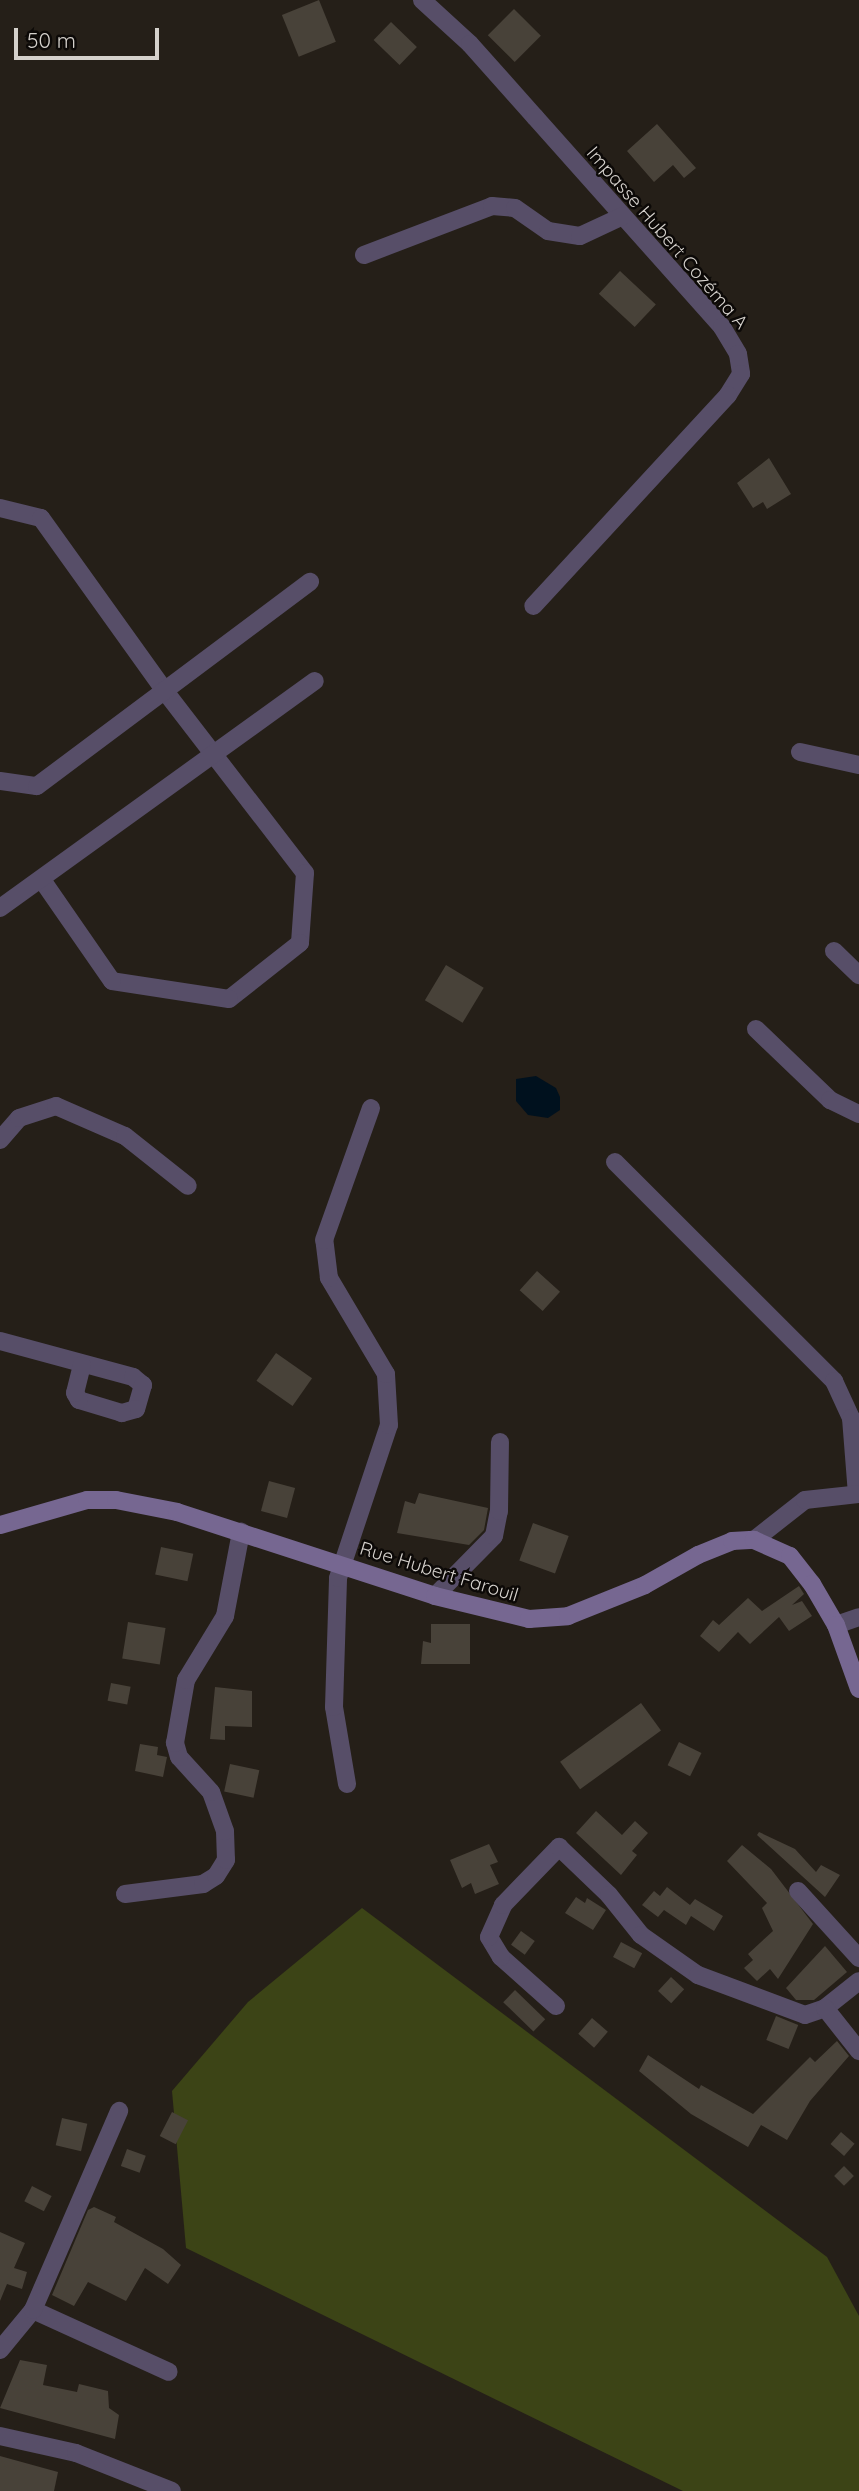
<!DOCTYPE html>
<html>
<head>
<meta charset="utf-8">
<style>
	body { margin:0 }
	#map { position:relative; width:859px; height:2491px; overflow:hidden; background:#251f18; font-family:Quicksand,sans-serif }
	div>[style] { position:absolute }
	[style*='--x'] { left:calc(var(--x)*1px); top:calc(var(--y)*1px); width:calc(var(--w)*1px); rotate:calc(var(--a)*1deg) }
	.green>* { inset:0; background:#3c4416 }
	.water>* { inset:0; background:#00111e }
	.building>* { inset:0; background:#484239; transform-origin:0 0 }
	.street>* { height:18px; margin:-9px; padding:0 9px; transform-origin:9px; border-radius:9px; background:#574e68 }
	.secondary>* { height:18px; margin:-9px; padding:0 9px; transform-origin:9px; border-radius:9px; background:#766791 }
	span { translate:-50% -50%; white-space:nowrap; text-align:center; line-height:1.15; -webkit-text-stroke:5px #0c0907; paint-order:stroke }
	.street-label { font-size:19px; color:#d5d1cc }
	.scale { position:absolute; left:14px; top:28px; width:145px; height:32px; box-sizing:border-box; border:4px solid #d5d1cc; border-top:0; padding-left:9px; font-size:21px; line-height:24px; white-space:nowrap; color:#d5d1cc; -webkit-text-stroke:5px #0c0907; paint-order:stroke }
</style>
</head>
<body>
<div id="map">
	<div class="green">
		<i style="clip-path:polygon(362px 1908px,827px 2257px,859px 2316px,859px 2491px,683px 2491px,186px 2248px,172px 2091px,248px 2002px)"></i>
	</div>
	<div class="water">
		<i style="clip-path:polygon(536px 1076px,556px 1088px,560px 1097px,560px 1110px,548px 1118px,528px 1115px,516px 1101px,516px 1079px)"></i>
	</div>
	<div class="building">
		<i style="left:319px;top:0;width:45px;height:40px;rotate:68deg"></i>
		<i style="left:514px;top:9px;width:38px;height:37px;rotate:45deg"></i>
		<i style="left:391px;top:22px;width:36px;height:25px;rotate:44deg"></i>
		<i style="clip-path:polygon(657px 124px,696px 168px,684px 178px,673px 165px,654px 182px,627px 151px)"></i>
		<i style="left:620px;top:271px;width:49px;height:31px;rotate:43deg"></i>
		<i style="clip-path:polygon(769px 458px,791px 494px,767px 509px,763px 502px,753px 508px,737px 483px)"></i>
		<i style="left:446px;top:965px;width:44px;height:41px;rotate:31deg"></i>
		<i style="left:537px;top:1271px;width:31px;height:26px;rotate:42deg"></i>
		<i style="left:276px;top:1353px;width:44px;height:34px;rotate:35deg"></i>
		<i style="left:269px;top:1481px;width:27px;height:31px;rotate:15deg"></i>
		<i style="clip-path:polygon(419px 1493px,488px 1508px,484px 1530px,469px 1545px,397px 1533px,405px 1501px,415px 1504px)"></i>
		<i style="left:533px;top:1523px;width:38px;height:40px;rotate:20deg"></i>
		<i style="left:161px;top:1547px;width:33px;height:28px;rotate:12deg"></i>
		<i style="clip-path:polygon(799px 1586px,804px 1594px,792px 1605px,802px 1601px,812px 1616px,789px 1631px,779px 1617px,750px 1644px,738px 1632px,719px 1652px,700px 1636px,713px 1620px,719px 1625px,748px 1598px,762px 1611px)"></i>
		<i style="left:128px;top:1622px;width:38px;height:37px;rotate:9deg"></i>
		<i style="clip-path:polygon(431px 1624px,470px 1624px,470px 1664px,421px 1664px,423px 1641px,431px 1643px)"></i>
		<i style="left:111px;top:1683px;width:20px;height:18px;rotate:11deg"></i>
		<i style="clip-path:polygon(215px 1687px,252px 1691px,252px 1727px,225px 1726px,225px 1740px,210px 1739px)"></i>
		<i style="left:641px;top:1703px;width:34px;height:100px;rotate:54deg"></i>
		<i style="left:679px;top:1742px;width:25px;height:26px;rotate:26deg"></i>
		<i style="clip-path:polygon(140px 1744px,158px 1747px,157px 1755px,167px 1757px,163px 1777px,135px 1771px)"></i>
		<i style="left:230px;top:1764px;width:30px;height:28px;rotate:12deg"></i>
		<i style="clip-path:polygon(596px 1811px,622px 1835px,635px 1821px,648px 1833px,632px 1851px,637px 1855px,621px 1875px,576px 1833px)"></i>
		<i style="clip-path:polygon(759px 1832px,795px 1849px,816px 1872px,821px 1865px,840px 1875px,825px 1897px,757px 1835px)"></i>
		<i style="clip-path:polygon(489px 1844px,498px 1862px,490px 1865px,499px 1884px,475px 1894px,471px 1883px,462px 1888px,450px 1860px)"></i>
		<i style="clip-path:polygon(742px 1845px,771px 1869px,813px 1924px,778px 1979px,770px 1969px,757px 1981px,744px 1968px,753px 1960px,748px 1954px,773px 1931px,762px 1908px,767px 1903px,727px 1861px)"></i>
		<i style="clip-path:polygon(667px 1887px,690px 1905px,695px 1899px,723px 1916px,714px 1931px,691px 1916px,686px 1925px,664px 1910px,658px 1917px,642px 1905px,654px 1891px,660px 1896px)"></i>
		<i style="clip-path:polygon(576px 1897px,585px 1903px,587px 1898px,606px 1910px,593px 1930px,565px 1913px)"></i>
		<i style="left:521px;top:1931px;width:17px;height:17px;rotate:36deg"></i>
		<i style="left:621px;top:1942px;width:24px;height:17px;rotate:28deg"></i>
		<i style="clip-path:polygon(825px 1946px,847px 1972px,814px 2000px,796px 2000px,786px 1988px)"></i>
		<i style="left:671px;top:1977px;width:18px;height:19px;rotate:43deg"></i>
		<i style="left:515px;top:1990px;width:42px;height:17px;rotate:44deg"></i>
		<i style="left:776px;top:2016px;width:24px;height:26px;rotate:22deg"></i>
		<i style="left:592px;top:2018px;width:21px;height:21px;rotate:41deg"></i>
		<i style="clip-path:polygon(837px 2041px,849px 2056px,810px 2101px,787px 2140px,761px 2125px,748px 2147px,691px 2114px,639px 2071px,648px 2055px,699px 2089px,701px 2085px,753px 2114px,810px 2057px,815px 2062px)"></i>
		<i style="left:172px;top:2112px;width:18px;height:27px;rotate:27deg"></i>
		<i style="left:62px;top:2118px;width:26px;height:28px;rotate:13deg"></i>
		<i style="left:841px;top:2132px;width:18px;height:16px;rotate:41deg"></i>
		<i style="left:127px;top:2149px;width:20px;height:18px;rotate:20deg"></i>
		<i style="left:844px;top:2166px;width:14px;height:14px;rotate:45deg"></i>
		<i style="left:32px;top:2186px;width:22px;height:17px;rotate:27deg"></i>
		<i style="clip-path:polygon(94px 2207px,116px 2217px,114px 2222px,163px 2249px,181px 2265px,168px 2284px,145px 2268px,126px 2301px,88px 2282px,74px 2306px,52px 2295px,88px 2210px)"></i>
		<i style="clip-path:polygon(0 2232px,25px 2243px,14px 2268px,27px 2272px,22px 2289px,7px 2284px,0 2301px)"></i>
		<i style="clip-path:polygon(20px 2360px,47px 2365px,43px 2385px,77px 2392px,79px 2384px,108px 2391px,109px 2408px,119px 2415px,115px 2439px,0 2408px)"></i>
		<i style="clip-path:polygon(0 2456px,58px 2472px,54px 2491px,0 2491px)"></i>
	</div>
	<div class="street">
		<i style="--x:422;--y:0;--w:65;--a:42.5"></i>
		<i style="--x:470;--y:44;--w:98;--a:48.3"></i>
		<i style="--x:535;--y:117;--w:281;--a:48.3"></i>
		<i style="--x:722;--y:327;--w:31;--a:59"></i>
		<i style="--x:738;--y:354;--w:20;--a:81"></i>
		<i style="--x:741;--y:374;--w:25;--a:122"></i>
		<i style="--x:728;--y:395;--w:287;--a:132.7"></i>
		<i style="--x:364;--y:255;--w:137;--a:-20.9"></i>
		<i style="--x:492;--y:206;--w:23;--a:5"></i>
		<i style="--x:515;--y:208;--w:40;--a:34.9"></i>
		<i style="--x:548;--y:231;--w:32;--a:9"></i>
		<i style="--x:580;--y:236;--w:47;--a:-24.9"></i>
		<i style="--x:0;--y:508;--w:42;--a:13.7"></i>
		<i style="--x:41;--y:518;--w:211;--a:54.4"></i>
		<i style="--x:164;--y:690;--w:231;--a:52.4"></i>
		<i style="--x:305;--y:873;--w:70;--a:94.1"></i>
		<i style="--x:300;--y:943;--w:90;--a:141.7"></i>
		<i style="--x:229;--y:999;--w:118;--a:-171.3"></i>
		<i style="--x:112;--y:981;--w:123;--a:-124.7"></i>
		<i style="--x:800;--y:752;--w:60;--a:12.4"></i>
		<i style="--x:0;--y:781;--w:37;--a:8"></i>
		<i style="--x:37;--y:786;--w:341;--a:-36.8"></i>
		<i style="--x:0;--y:908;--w:388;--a:-35.8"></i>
		<i style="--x:834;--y:951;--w:35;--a:44"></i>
		<i style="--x:756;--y:1029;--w:103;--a:43.8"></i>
		<i style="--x:830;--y:1100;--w:32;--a:26"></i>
		<i style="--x:0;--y:1140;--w:29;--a:-49"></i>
		<i style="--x:19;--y:1118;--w:39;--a:-18"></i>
		<i style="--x:56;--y:1106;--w:75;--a:23.5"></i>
		<i style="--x:125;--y:1136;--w:80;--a:38.4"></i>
		<i style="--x:615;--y:1162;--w:310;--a:45"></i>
		<i style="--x:834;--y:1381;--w:41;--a:65.3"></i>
		<i style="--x:851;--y:1418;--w:76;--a:85.5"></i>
		<i style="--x:0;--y:1341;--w:138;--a:15.1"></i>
		<i style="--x:133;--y:1377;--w:13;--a:39"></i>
		<i style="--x:143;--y:1385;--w:25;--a:106"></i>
		<i style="--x:136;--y:1409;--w:15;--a:164"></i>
		<i style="--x:122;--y:1413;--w:45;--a:-163.2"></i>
		<i style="--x:79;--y:1400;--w:8;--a:-120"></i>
		<i style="--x:75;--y:1393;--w:29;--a:-76"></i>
		<i style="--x:754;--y:1540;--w:65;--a:-38.1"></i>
		<i style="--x:805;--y:1500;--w:54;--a:-6.3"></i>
		<i style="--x:435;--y:1596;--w:84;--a:-45.5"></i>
		<i style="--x:494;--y:1536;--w:25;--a:-79"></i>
		<i style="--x:499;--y:1511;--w:69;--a:-89.2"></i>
		<i style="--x:836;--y:1625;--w:24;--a:-19"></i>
		<i style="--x:347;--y:1784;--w:78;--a:-99.6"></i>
		<i style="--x:334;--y:1707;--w:129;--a:-88.2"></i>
		<i style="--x:338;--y:1578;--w:161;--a:-71.6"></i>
		<i style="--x:389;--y:1425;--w:51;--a:-93.4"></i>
		<i style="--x:386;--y:1374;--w:112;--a:-120.7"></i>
		<i style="--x:329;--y:1278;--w:38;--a:-97"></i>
		<i style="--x:324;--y:1240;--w:140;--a:-70.4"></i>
		<i style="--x:798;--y:1891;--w:91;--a:47.7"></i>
		<i style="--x:125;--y:1894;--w:79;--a:-7.3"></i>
		<i style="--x:203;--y:1884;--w:15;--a:-32"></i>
		<i style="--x:216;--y:1876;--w:19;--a:-58"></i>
		<i style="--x:226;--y:1860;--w:29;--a:-92"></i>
		<i style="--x:225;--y:1831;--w:41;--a:-109.7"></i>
		<i style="--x:211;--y:1792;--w:47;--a:-132.4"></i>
		<i style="--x:179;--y:1757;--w:15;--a:-106"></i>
		<i style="--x:175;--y:1743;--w:64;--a:-80.1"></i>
		<i style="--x:186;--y:1680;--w:75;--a:-58.6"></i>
		<i style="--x:225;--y:1616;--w:86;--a:-79.2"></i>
		<i style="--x:556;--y:2006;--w:74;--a:-138.3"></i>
		<i style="--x:501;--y:1957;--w:23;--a:-121"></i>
		<i style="--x:489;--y:1937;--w:35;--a:-66"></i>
		<i style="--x:503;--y:1905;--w:81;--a:-46"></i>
		<i style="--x:559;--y:1847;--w:69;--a:43.8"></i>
		<i style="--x:609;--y:1895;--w:51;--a:51.3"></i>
		<i style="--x:641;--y:1935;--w:70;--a:35.1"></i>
		<i style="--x:698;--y:1975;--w:114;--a:20.5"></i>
		<i style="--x:805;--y:2015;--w:21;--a:-19"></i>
		<i style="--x:825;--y:2008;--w:43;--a:-38.5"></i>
		<i style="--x:825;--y:2008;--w:55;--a:51.7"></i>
		<i style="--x:33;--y:2310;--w:149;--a:24.5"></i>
		<i style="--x:0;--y:2350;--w:52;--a:-50.5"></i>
		<i style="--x:33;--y:2310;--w:217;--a:-66.6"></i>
		<i style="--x:0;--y:2436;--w:78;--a:12.6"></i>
		<i style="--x:76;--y:2453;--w:103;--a:21.6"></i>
	</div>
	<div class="secondary">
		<i style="--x:0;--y:1525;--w:91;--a:-16"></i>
		<i style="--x:87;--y:1500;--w:29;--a:0"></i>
		<i style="--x:116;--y:1500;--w:62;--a:11.1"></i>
		<i style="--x:177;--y:1512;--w:271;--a:18"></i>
		<i style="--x:435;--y:1596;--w:97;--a:13.7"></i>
		<i style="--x:529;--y:1619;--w:39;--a:-4"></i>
		<i style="--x:568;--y:1616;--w:83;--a:-21.9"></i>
		<i style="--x:645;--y:1585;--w:61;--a:-29.5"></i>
		<i style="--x:698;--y:1555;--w:37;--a:-22"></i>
		<i style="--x:732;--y:1541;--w:22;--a:-3"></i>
		<i style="--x:754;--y:1540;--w:39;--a:24"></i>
		<i style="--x:790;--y:1556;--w:36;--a:52"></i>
		<i style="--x:812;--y:1584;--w:48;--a:59.7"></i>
		<i style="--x:836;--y:1625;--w:68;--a:70.2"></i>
	</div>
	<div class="street-label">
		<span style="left:667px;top:238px;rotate:49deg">Impasse Hubert Cozéma A</span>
		<span style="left:439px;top:1572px;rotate:17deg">Rue Hubert Farouil</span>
	</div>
	<div class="scale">50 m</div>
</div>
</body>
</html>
